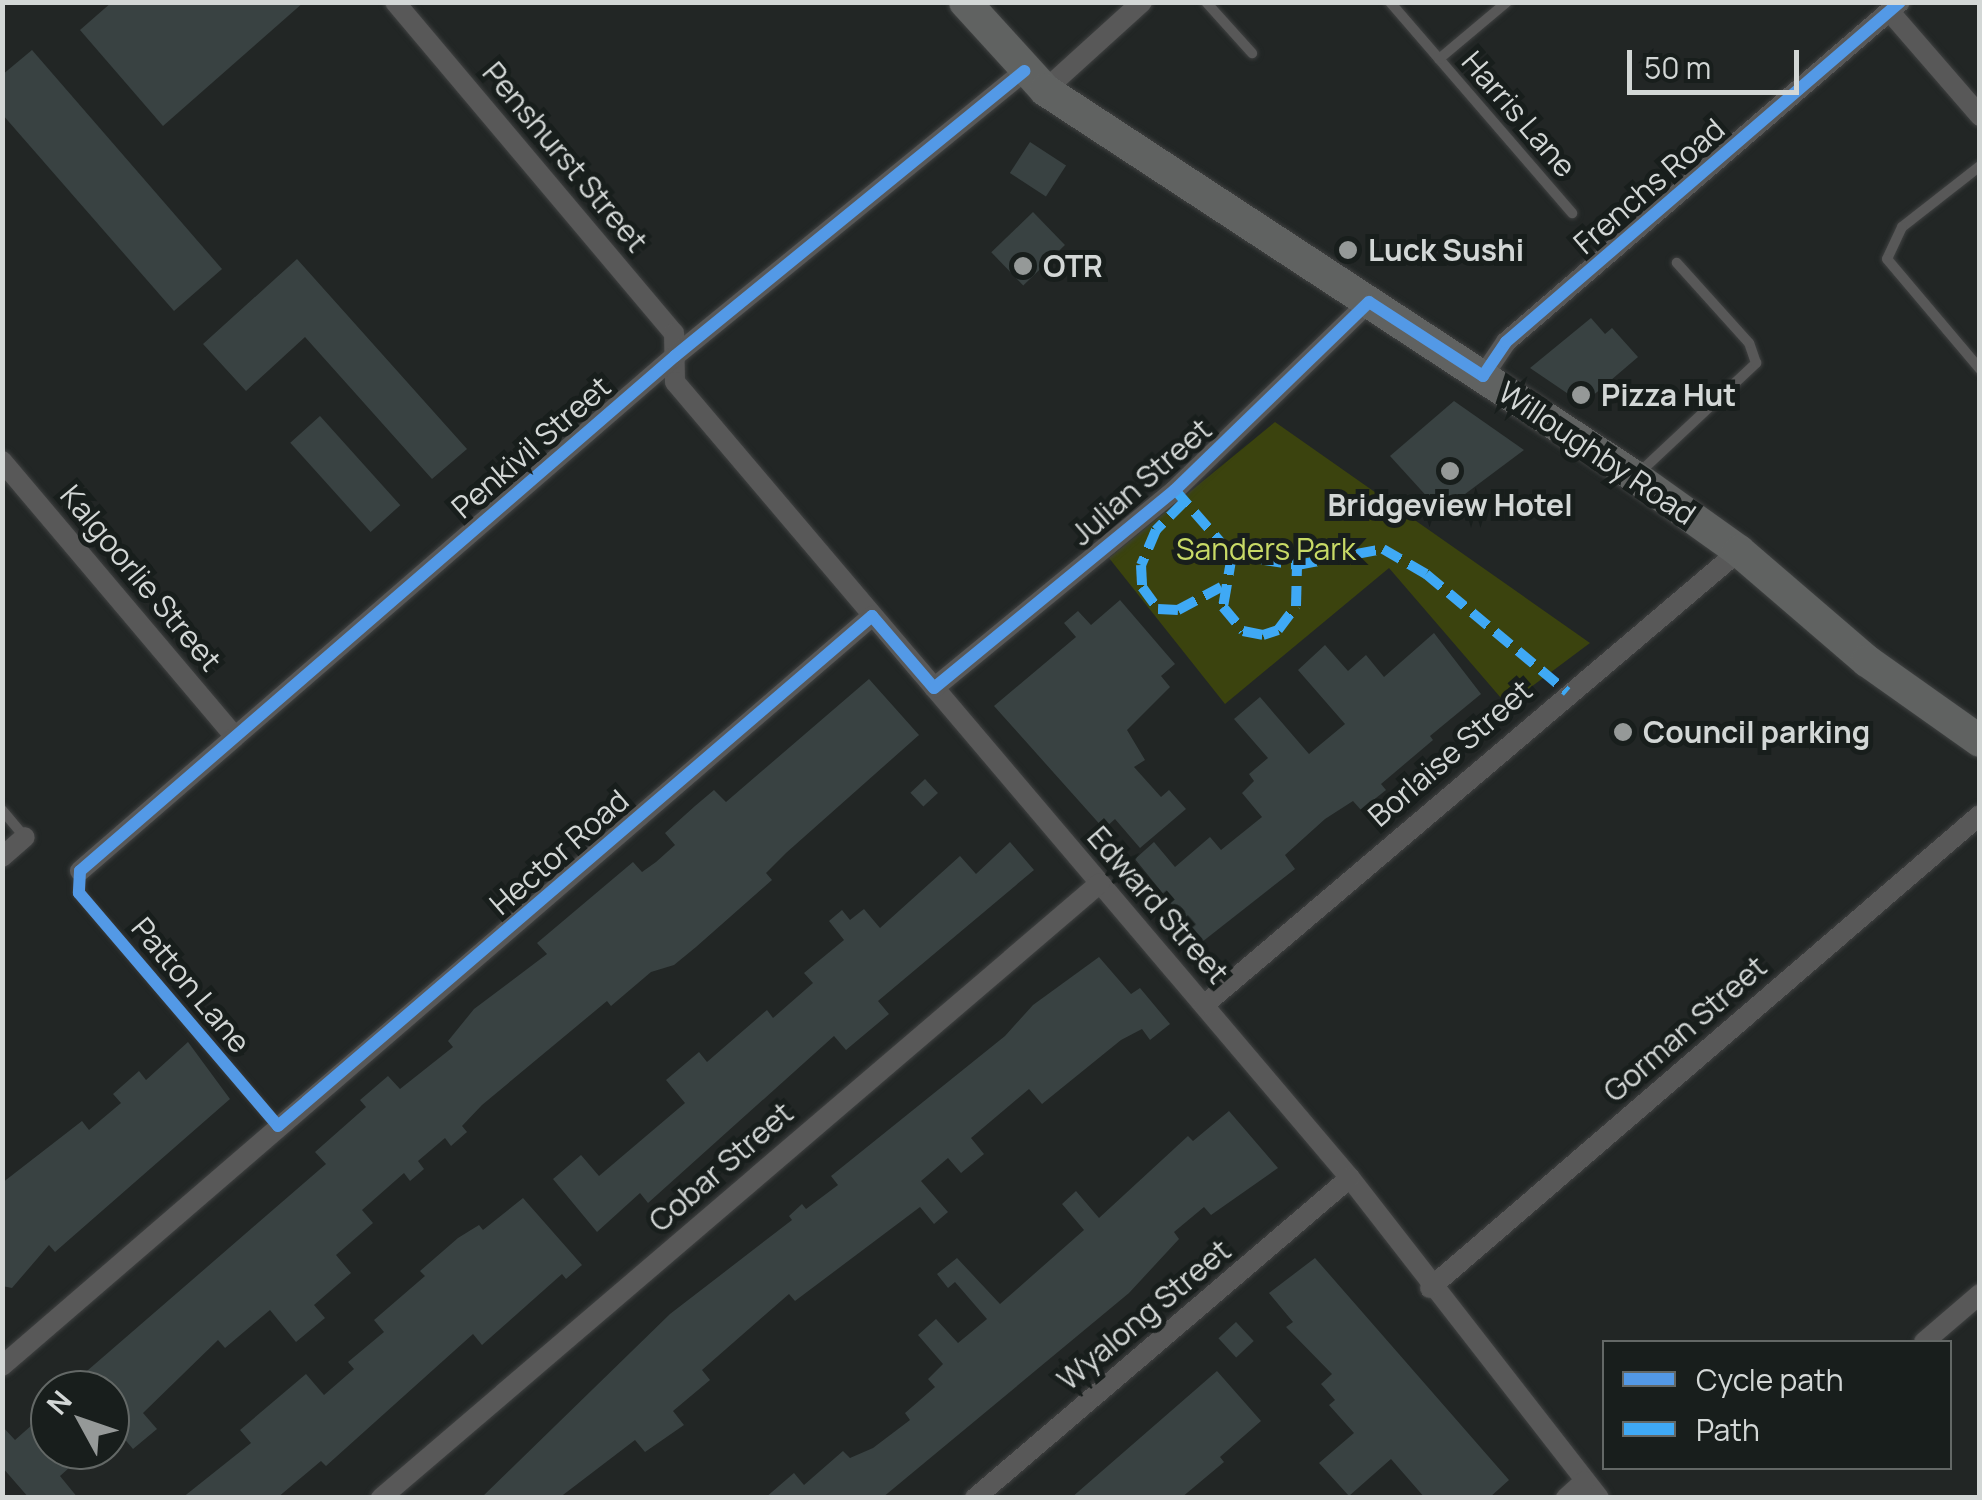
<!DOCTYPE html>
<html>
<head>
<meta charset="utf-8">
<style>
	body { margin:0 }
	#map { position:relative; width:1982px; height:1500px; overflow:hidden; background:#222625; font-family:Manrope,sans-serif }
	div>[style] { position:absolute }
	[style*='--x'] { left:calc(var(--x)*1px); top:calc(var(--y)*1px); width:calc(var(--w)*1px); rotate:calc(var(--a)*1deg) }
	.green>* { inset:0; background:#3b430e }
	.building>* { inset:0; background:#394242; transform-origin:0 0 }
	.roads { filter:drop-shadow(0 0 2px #3f4141) drop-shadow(0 0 2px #3f4141) }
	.service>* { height:10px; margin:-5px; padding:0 5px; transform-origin:5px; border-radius:5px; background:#585858 }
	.minor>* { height:20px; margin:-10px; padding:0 10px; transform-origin:10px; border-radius:10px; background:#585858 }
	.primary>* { height:32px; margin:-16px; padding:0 16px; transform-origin:16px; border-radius:16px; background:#606261 }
	.quiet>* { height:10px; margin-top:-5px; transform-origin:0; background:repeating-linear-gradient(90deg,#3fa9f5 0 20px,transparent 0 30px) }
	.cycleway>* { height:12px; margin:-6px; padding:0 6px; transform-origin:6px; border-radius:6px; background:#5399e6 }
	.dots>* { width:28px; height:28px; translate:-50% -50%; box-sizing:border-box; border:5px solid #181e1c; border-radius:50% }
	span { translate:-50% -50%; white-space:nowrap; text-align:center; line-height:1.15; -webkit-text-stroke:10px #181e1c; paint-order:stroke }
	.street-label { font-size:30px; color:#d3d7d6 }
	.poi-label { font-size:30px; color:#d3d7d6; font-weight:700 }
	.left { translate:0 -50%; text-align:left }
	.park-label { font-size:30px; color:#c8da66 }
	.frame { position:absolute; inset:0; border:5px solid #d3d7d6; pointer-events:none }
	.legend { position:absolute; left:1602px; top:1340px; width:350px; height:130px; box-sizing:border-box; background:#181e1c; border:2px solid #636866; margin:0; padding:12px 18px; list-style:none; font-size:30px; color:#d3d7d6 }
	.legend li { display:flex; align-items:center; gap:20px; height:50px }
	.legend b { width:50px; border:2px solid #636866 }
	.north { position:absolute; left:30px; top:1370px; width:100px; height:100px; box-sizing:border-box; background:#181e1c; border:2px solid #636866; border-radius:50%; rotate:310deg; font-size:28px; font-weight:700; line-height:40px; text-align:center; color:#d3d7d6 }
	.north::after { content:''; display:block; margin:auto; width:35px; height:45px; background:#959998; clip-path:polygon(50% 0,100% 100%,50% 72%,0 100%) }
	.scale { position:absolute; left:1627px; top:50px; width:172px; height:45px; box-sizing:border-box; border:5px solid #d3d7d6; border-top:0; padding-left:12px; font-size:30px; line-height:35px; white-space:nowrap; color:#d3d7d6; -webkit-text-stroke:8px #181e1c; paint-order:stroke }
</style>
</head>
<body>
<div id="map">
	<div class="green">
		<i style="clip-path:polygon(1275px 422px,1590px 643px,1507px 705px,1389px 568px,1225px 704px,1109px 558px)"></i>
	</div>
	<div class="building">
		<i style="clip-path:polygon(112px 2px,304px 2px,163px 126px,80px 30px)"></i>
		<i style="clip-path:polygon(32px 50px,222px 269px,174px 311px,2px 114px,2px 75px)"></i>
		<i style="left:1030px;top:142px;width:43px;height:37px;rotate:33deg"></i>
		<i style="left:1033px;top:212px;width:46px;height:58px;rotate:46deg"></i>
		<i style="clip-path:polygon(297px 259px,467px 449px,432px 479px,305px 337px,246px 391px,203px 344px)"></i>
		<i style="clip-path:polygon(1591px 318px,1605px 334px,1612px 328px,1638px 357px,1583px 404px,1530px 368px)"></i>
		<i style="clip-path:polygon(1454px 401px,1524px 450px,1441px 512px,1390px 456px)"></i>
		<i style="left:320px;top:416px;width:120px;height:40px;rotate:48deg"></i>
		<i style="clip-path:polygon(1120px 600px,1175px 664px,1161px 676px,1170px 687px,1127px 730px,1145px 760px,1134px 767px,1161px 797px,1169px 790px,1186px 809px,1140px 848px,1115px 819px,1104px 829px,994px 706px,1076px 637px,1064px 623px,1078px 611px,1091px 625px)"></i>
		<i style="clip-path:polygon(1434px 633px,1481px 694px,1430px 736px,1433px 740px,1381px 784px,1386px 790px,1361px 810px,1353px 801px,1325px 819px,1285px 855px,1295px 869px,1202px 942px,1135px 859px,1154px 842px,1175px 867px,1210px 837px,1221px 850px,1262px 817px,1242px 793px,1254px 781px,1249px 774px,1268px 758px,1234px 719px,1260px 697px,1309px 754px,1345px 724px,1298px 670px,1325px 645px,1348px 671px,1366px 655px,1384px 677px)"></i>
		<i style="clip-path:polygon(869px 679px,919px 735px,786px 853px,766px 873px,772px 880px,696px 947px,674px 965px,651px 972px,611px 1006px,607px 1001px,482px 1105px,462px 1126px,467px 1132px,451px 1146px,445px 1138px,418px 1161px,424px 1169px,410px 1181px,404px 1173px,362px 1210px,373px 1223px,336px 1255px,351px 1273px,314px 1305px,325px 1318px,296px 1342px,270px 1310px,225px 1348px,218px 1340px,143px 1413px,157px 1429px,133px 1449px,110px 1422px,110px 1390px,65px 1390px,326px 1164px,315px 1152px,366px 1107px,360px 1100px,388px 1076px,400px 1089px,453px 1047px,448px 1041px,474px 1009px,547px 954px,537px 943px,633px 862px,642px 872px,656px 862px,675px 845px,665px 833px,695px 806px,714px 790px,726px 802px)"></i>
		<i style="left:925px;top:779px;width:19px;height:20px;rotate:47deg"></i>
		<i style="clip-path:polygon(1010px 842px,1034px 870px,878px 1001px,889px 1014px,846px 1050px,834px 1036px,648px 1203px,640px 1193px,597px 1232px,553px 1179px,581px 1155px,599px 1176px,685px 1103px,666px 1080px,699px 1052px,707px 1062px,767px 1010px,773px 1018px,813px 983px,804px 973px,844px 940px,829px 921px,842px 910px,850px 920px,864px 909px,880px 928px,960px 856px,976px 874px)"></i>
		<i style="clip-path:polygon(1099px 957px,1131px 994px,1140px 988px,1170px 1024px,1150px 1040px,1142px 1029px,1121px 1040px,1042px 1104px,1029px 1089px,971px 1138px,984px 1154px,961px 1173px,948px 1158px,921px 1181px,948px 1212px,934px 1224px,920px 1207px,795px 1301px,789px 1294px,702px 1370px,710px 1380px,673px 1411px,684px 1425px,645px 1452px,635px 1440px,559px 1498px,481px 1498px,670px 1314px,792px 1220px,789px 1216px,802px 1204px,806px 1209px,838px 1185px,831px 1176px,1005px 1036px,1033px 1005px)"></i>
		<i style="clip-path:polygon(188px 1042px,230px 1099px,55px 1252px,49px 1245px,12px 1288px,2px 1286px,2px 1183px,82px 1121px,89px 1130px,121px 1103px,113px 1094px,139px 1071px,146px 1080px)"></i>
		<i style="clip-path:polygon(1229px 1111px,1278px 1168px,1211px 1215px,1204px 1207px,1174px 1232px,1179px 1239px,1129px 1293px,882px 1498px,765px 1498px,794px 1473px,804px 1485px,843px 1451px,850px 1458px,873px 1448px,910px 1420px,905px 1413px,935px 1387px,928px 1379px,943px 1364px,918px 1335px,936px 1319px,958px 1343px,987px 1319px,955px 1282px,948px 1288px,937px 1274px,957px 1258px,1000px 1304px,1084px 1230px,1062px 1204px,1076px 1191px,1099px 1218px,1188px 1136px,1193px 1141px)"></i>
		<i style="clip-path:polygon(523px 1198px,582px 1265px,566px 1279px,562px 1274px,482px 1345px,473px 1334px,326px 1466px,321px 1461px,277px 1498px,182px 1498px,251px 1443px,240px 1430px,306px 1374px,324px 1395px,354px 1369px,348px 1362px,384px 1332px,374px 1320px,425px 1276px,420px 1271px,458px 1238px,479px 1225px,483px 1230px)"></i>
		<i style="clip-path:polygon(1315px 1258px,1509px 1480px,1489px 1498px,1425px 1498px,1391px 1459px,1349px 1496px,1319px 1463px,1354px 1433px,1329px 1405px,1335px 1400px,1321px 1384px,1332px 1374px,1286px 1327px,1293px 1322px,1269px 1293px)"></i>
		<i style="left:1236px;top:1322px;width:26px;height:24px;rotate:47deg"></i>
		<i style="clip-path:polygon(1217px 1371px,1261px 1421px,1220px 1457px,1224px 1462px,1181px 1498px,1071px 1498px)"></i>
		<i style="clip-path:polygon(50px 1409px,50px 1450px,89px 1450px,60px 1476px,78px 1498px,29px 1498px,2px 1467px,2px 1426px,15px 1440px)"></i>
	</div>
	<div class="roads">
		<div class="service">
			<i style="--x:1206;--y:2;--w:69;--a:48"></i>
			<i style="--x:1390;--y:2;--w:279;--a:49.2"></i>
			<i style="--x:1439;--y:59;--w:89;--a:-40"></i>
			<i style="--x:1980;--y:166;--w:99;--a:142"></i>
			<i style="--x:1902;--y:227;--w:35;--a:115"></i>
			<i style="--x:1887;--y:259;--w:144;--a:49.8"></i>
			<i style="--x:1639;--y:473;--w:161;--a:-43.2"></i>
			<i style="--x:1756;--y:363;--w:21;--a:-109"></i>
			<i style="--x:1749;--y:343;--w:108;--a:-132"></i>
			<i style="--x:2;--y:810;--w:35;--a:50"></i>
			<i style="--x:80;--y:871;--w:22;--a:93"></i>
			<i style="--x:79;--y:893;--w:306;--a:49.5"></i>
		</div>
		<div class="minor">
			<i style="--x:395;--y:2;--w:433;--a:49.9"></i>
			<i style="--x:674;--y:333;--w:49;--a:88.8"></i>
			<i style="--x:675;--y:382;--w:1044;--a:49.7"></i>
			<i style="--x:1350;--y:1178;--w:405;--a:52.1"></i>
			<i style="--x:1890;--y:12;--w:138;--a:49.1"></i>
			<i style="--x:1045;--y:90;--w:131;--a:-42.2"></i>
			<i style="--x:1483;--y:376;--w:41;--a:-55.9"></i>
			<i style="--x:1506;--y:342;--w:520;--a:-40.79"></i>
			<i style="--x:2;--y:461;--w:358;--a:49.8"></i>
			<i style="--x:934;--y:688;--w:312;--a:-39.4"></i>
			<i style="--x:1175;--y:490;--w:270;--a:-44.1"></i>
			<i style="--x:2;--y:857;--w:30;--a:-41"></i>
			<i style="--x:80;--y:871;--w:787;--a:-40.88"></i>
			<i style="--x:675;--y:356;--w:451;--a:-39.2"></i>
			<i style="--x:1204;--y:1005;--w:702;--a:-40.32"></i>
			<i style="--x:1430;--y:1288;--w:725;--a:-40.7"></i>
			<i style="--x:1924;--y:1342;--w:74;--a:-40.6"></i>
			<i style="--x:2;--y:1366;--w:1149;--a:-40.76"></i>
			<i style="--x:381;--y:1498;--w:946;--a:-40.54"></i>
			<i style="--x:975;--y:1498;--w:493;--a:-40.5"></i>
			<i style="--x:1566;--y:1498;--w:25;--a:-42"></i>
		</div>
		<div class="primary">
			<i style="--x:965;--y:2;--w:119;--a:47.7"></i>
			<i style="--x:1045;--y:90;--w:704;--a:33.24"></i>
			<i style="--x:1634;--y:476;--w:129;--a:35.5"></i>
			<i style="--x:1739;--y:551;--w:169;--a:40.7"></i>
			<i style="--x:1867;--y:661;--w:138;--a:35.3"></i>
		</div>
	</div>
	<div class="quiet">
		<i style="--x:1175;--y:490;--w:86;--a:48.8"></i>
		<i style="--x:1232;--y:555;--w:66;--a:8.7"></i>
		<i style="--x:1297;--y:565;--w:87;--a:-10.5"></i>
		<i style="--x:1383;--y:549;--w:50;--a:30.2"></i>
		<i style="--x:1426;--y:574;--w:184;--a:39.9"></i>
		<i style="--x:1184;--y:502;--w:40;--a:135"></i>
		<i style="--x:1156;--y:530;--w:38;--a:113"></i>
		<i style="--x:1141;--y:565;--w:22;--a:87"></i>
		<i style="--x:1142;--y:587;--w:27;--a:54"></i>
		<i style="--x:1158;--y:609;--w:20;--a:3"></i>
		<i style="--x:1178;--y:610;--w:49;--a:-28.1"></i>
		<i style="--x:1232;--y:555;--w:53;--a:99.8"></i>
		<i style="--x:1223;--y:607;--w:31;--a:50"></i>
		<i style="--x:1243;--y:631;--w:20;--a:11"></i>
		<i style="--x:1263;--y:635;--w:16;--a:-18"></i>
		<i style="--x:1278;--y:630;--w:30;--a:-53"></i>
		<i style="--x:1296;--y:606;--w:41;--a:-88.6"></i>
	</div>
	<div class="cycleway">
		<i style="--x:80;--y:871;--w:22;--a:93"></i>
		<i style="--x:79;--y:893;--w:306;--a:49.5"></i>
		<i style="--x:278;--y:1126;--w:783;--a:-40.65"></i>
		<i style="--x:872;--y:616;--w:95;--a:49.3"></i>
		<i style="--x:934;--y:688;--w:312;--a:-39.4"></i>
		<i style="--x:1175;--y:490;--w:270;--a:-44.1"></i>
		<i style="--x:1369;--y:302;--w:136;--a:33"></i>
		<i style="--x:1483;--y:376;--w:41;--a:-55.9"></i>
		<i style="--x:1506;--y:342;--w:520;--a:-40.79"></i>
		<i style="--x:80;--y:871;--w:787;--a:-40.88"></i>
		<i style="--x:675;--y:356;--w:451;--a:-39.2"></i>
	</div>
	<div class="dots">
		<i style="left:1348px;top:250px;background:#959998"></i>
		<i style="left:1023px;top:266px;background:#959998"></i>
		<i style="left:1581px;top:395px;background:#959998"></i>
		<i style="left:1450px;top:471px;background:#959998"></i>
		<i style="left:1623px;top:732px;background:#959998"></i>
	</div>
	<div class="street-label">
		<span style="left:1519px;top:114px;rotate:49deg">Harris Lane</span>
		<span style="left:565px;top:157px;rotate:50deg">Penshurst Street</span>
		<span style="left:1649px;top:186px;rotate:-41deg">Frenchs Road</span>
		<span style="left:531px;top:447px;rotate:-41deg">Penkivil Street</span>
		<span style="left:1597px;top:453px;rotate:34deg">Willoughby Road</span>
		<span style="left:1141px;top:482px;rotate:-41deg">Julian Street</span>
		<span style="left:141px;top:578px;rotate:50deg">Kalgoorlie Street</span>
		<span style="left:1450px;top:753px;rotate:-41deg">Borlaise Street</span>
		<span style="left:559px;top:852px;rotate:-41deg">Hector Road</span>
		<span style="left:1158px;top:905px;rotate:49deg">Edward Street</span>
		<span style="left:191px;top:985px;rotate:50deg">Patton Lane</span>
		<span style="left:1685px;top:1029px;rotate:-41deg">Gorman Street</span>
		<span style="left:721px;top:1167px;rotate:-41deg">Cobar Street</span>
		<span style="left:1144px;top:1315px;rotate:-40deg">Wyalong Street</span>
	</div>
	<div class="poi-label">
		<span class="left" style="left:1368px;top:250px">Luck Sushi</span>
		<span class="left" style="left:1043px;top:266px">OTR</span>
		<span class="left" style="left:1601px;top:395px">Pizza Hut</span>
		<span style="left:1450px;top:505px">Bridgeview Hotel</span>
		<span class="left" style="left:1643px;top:732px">Council parking</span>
	</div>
	<div class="park-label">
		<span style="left:1266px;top:549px">Sanders Park</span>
	</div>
	<div class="frame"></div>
	<ul class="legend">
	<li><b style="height:12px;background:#5399e6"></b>Cycle path</li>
	<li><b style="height:12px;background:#3fa9f5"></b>Path</li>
	</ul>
	<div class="north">N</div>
	<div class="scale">50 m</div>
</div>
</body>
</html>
